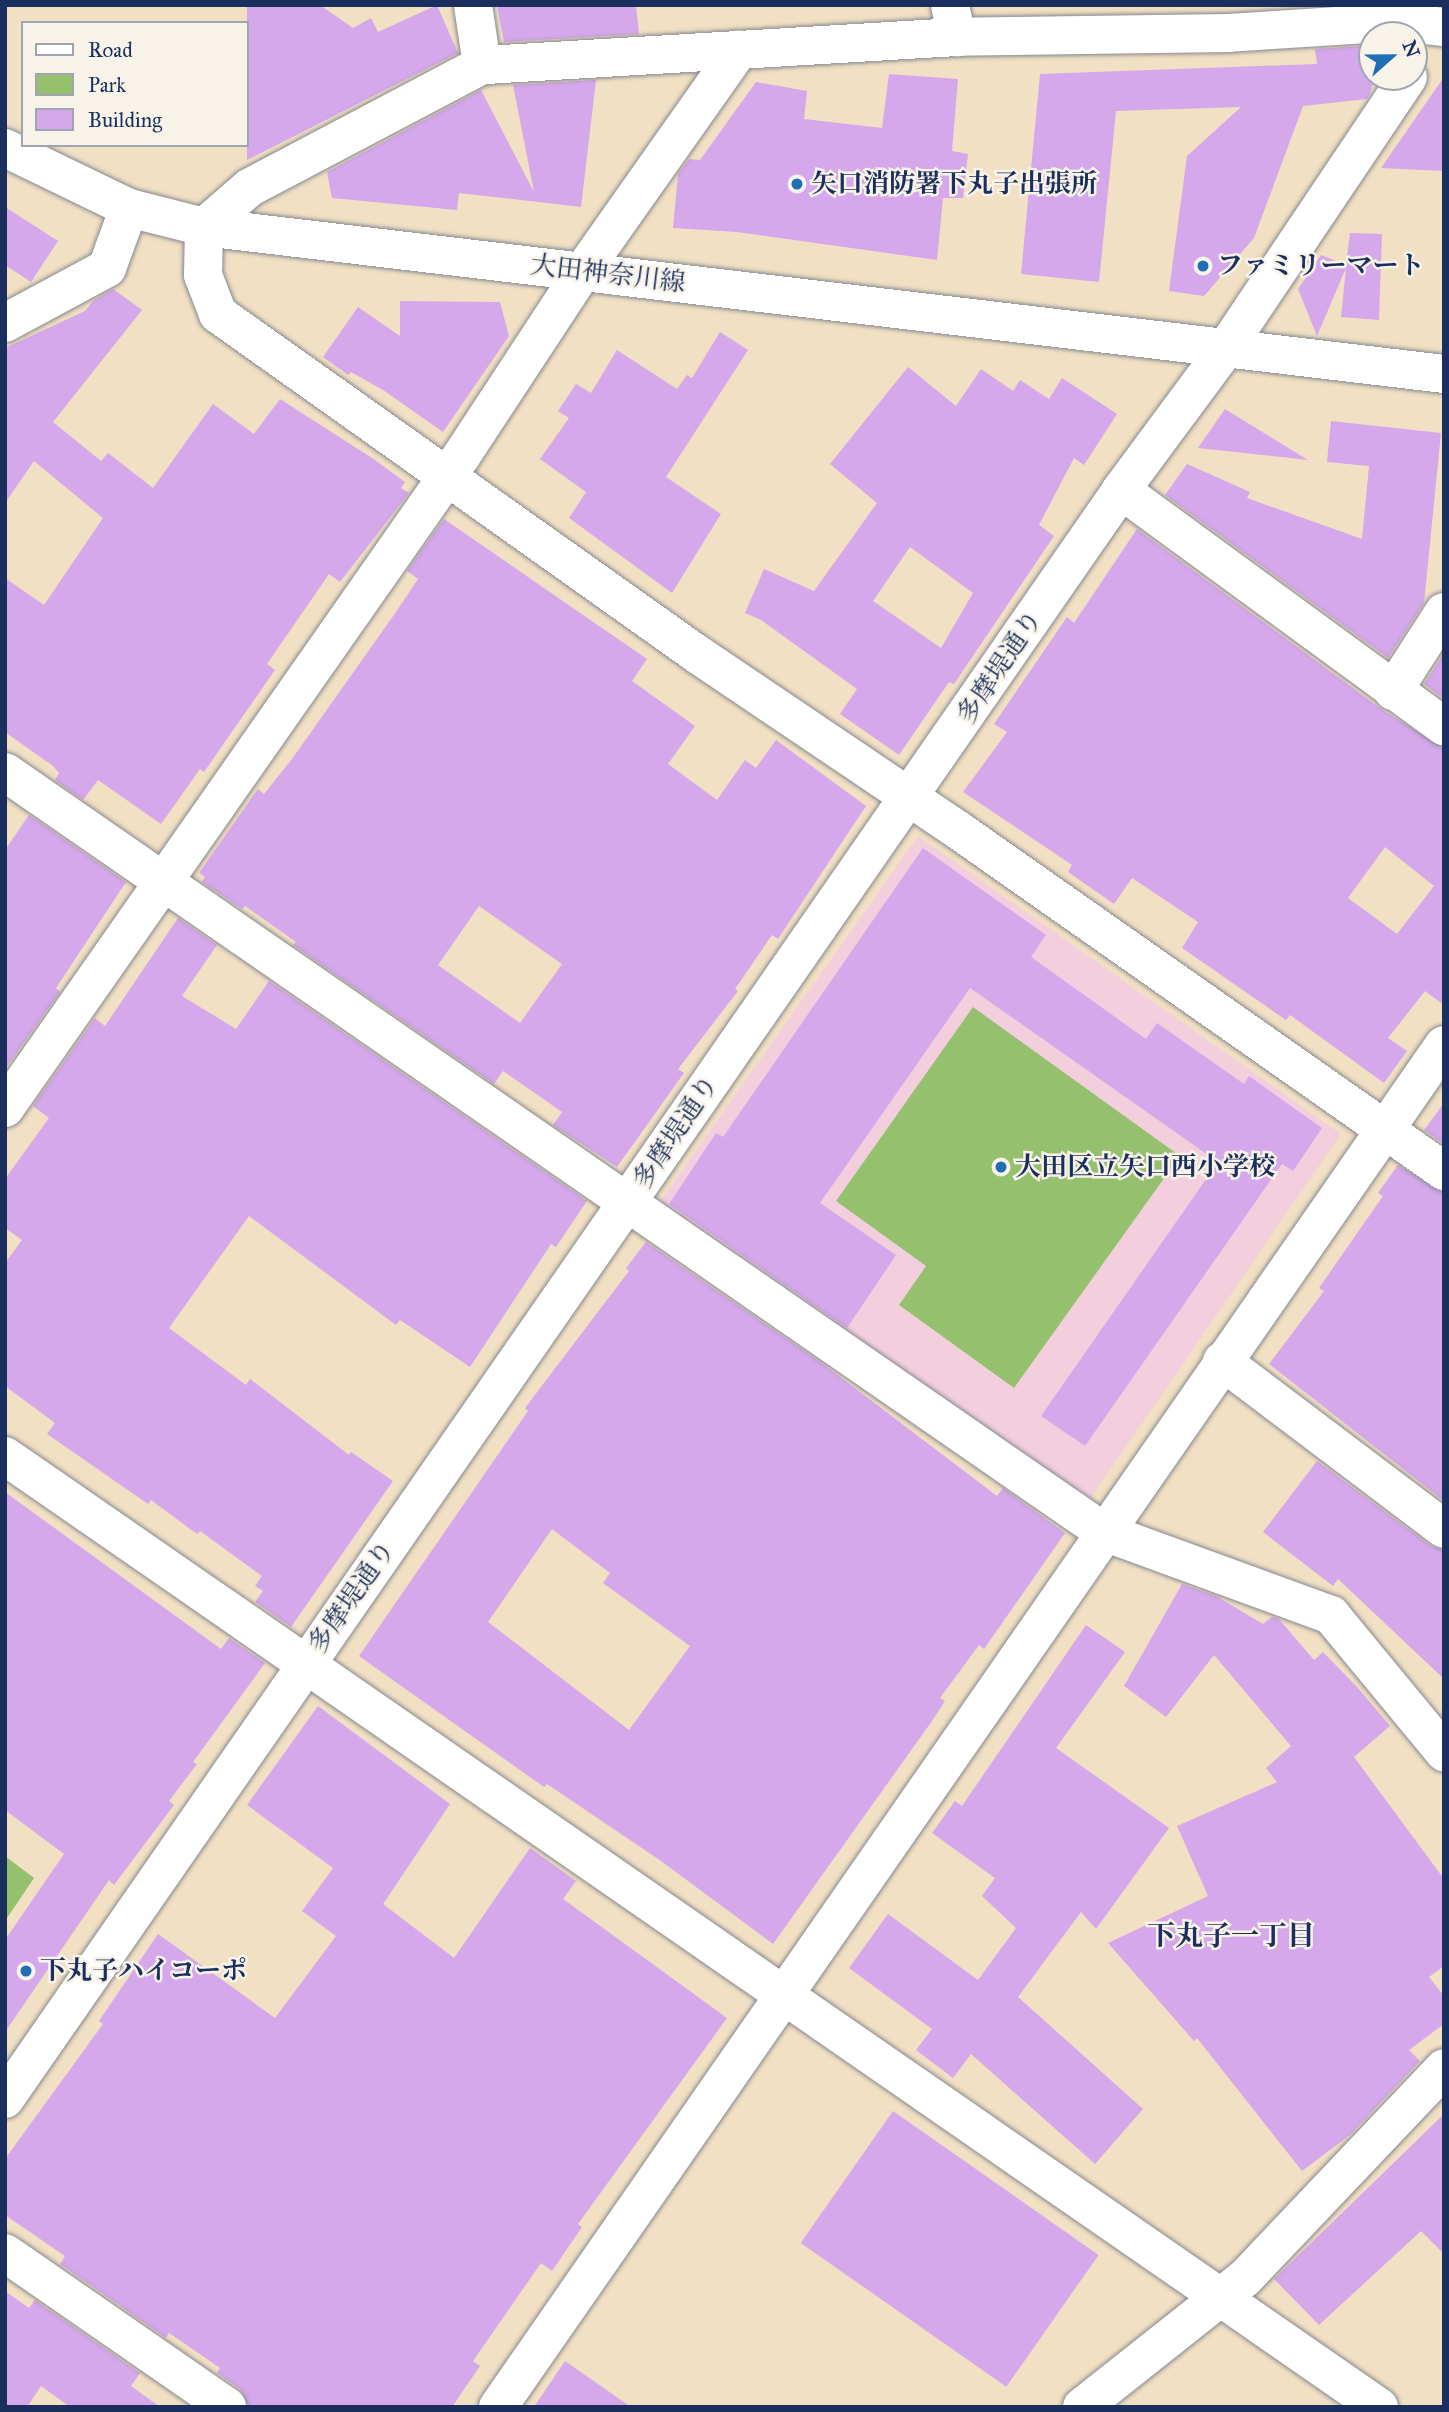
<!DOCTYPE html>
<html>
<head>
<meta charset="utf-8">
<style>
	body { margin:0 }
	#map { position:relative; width:1449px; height:2412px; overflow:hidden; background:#f1e0c3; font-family:"IM FELL Great Primer","Noto Serif JP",serif }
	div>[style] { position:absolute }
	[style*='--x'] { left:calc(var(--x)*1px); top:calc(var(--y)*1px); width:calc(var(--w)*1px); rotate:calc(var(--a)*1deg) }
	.built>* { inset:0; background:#f3cfde }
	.green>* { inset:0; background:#95c16f }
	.building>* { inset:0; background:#d4a8eb; transform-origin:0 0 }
	.roads { filter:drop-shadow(0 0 2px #868890) drop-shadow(0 0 2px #868890) }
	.minor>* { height:38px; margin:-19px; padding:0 19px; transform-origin:19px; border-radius:19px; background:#fff }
	.major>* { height:38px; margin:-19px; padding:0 19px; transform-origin:19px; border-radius:19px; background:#fff }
	.dots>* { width:19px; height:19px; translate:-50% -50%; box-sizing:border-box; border:4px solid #f7f3e8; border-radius:50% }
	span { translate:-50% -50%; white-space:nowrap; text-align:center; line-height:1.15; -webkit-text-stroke:5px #f7f3e8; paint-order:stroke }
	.poi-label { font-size:26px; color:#1b2f5e; font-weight:700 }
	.left { translate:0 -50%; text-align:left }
	.street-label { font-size:26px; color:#1b2f5e }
	.neighbourhood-label { font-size:28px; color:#1b2f5e; font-weight:700 }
	.frame { position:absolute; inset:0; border:7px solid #1b2f5e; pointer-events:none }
	.legend { position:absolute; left:21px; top:21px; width:228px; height:126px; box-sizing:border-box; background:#f7f3e8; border:2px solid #9fa5b1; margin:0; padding:9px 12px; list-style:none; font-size:21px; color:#1b2f5e }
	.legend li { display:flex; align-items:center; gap:14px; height:35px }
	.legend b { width:35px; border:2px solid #9fa5b1 }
	.north { position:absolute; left:1358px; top:21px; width:70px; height:70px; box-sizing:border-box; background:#f7f3e8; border:2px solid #9fa5b1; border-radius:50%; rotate:69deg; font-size:19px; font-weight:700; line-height:28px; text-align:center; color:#1b2f5e }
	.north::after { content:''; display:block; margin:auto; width:24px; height:32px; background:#1f6fb2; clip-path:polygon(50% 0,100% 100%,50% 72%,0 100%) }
</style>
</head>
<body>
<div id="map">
	<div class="built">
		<i style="clip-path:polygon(918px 836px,1341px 1134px,1090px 1499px,664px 1211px,661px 1200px)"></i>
	</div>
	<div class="green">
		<i style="clip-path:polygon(973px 1007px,1180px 1156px,1014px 1388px,899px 1305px,926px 1266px,836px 1201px)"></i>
		<i style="clip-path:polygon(5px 1856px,34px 1878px,5px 1921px)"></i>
	</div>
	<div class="building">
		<i style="clip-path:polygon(247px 5px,320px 5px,353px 28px,371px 18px,378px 32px,437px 5px,458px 53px,247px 160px)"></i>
		<i style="clip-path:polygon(497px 5px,636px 5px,639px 34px,504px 42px)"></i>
		<i style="clip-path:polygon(1364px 46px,1374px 77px,1370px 94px,1367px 99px,1303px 106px,1254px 238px,1204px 296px,1169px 291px,1187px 156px,1241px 107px,1116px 111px,1099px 282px,1021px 274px,1040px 74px,1317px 64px,1315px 49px)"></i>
		<i style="clip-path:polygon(889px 74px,958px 79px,952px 151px,968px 154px,963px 198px,943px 198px,937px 260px,737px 232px,673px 228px,678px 174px,689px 159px,700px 160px,756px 82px,807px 91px,804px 119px,882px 128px)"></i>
		<i style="clip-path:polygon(1444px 77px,1444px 171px,1381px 168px)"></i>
		<i style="clip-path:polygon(596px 80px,581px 207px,459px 193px,457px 210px,332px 198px,327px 172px,481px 90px,534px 192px,513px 85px)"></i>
		<i style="clip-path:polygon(5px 207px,58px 241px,31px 282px,5px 265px)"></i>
		<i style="clip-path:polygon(1350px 233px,1382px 234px,1379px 320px,1341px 317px,1346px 268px,1317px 336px,1298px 289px,1321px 255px,1346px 265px)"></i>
		<i style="clip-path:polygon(113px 289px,142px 310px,53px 422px,101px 461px,108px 453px,153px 488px,213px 404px,254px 434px,280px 399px,375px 460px,405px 482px,401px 488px,409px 493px,340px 582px,329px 574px,267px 664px,275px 670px,204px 772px,200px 769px,161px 824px,98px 780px,83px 800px,55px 780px,59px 773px,53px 766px,5px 732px,5px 578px,44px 605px,103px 518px,34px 461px,5px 503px,5px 348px,85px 311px,93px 301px)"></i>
		<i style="clip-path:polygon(400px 301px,500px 302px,509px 336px,443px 432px,383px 390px,351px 372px,348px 375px,323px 357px,358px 307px,400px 336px)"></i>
		<i style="clip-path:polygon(720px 332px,748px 350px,666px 477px,721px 514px,672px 593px,569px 518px,586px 492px,540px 459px,569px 418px,558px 411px,576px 384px,591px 393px,617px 350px,677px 389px,687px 375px,692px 378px)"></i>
		<i style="clip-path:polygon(evenodd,908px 367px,956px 406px,981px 369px,1013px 391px,1020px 380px,1049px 399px,1062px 378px,1117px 414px,1084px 465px,1074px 458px,1039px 525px,1054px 536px,954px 684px,949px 682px,899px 755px,840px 714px,857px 689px,761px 620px,745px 613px,764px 569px,814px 591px,877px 503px,830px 464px,908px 367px,910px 547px,973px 593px,941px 648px,873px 601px,910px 547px)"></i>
		<i style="clip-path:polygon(1225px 409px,1308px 460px,1198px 448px)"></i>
		<i style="clip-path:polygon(1331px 421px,1441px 433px,1424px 603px,1388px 658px,1165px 495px,1187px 464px,1250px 492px,1247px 498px,1362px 539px,1369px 466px,1327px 462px)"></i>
		<i style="clip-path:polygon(evenodd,444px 519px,647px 659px,632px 681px,695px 726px,668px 764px,717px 800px,745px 760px,756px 768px,776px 740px,866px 806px,778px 939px,772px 935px,735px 989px,738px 991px,678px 1069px,684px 1073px,617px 1167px,553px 1125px,562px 1112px,503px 1071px,494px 1084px,293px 945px,296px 942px,245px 906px,242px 909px,202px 882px,205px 877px,199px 873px,258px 789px,264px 794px,292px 759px,396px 612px,418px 579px,407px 571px,444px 519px,479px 906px,562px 964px,520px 1023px,438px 965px,479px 906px)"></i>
		<i style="clip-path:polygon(evenodd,1137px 529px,1381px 709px,1444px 748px,1444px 1005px,1425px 991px,1388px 1038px,1407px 1051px,1384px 1083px,1290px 1015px,1286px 1020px,1182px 948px,1198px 922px,1132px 878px,1114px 904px,1068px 872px,1072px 865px,963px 792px,1007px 732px,994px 724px,1067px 617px,1074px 623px,1137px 529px,1385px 847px,1434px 886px,1397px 934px,1348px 898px,1385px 847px)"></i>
		<i style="clip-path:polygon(1444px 653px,1444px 699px,1424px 684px)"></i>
		<i style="clip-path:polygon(29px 815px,126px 882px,56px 988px,60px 992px,5px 1069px,5px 850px)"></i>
		<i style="clip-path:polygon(923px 848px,1046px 935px,1031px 957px,1146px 1039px,1157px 1023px,1244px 1084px,1249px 1076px,1322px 1128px,1293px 1171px,1282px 1164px,1085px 1446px,1041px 1416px,1218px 1162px,970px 988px,820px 1203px,896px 1255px,847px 1328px,669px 1204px,716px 1133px,723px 1137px)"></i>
		<i style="clip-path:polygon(178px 918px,217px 945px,182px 996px,236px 1029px,269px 981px,587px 1201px,556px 1247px,551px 1244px,470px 1367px,400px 1320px,396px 1325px,249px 1216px,169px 1328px,246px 1385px,250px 1379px,349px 1455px,351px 1452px,393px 1481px,291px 1627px,255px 1602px,263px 1591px,255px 1586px,262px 1576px,200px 1531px,197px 1534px,151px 1500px,148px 1504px,47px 1434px,55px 1423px,5px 1386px,5px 1263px,22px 1240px,5px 1228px,5px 1179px,49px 1118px,33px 1106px,95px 1018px,105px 1026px)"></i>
		<i style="clip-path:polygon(1444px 1103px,1444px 1144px,1424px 1130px)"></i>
		<i style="clip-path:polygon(1398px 1165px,1444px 1193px,1444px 1501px,1269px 1364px,1324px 1291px,1319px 1288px,1383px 1196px,1378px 1193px)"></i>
		<i style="clip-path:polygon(evenodd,646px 1242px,823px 1364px,997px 1496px,1003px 1488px,1065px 1533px,984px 1649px,979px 1645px,940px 1698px,945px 1701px,932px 1721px,773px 1944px,661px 1861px,547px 1784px,544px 1787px,359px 1656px,506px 1443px,528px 1411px,525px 1408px,629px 1271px,626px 1268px,646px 1242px,552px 1529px,610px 1573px,603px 1583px,690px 1646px,629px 1730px,488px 1622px,552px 1529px)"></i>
		<i style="clip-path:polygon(1317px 1461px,1431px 1546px,1444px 1550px,1444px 1679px,1338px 1579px,1333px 1586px,1263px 1532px)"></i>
		<i style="clip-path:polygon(5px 1492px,221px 1649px,229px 1638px,265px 1663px,193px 1762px,197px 1764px,169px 1801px,174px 1805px,114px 1885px,109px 1880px,5px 2032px,5px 1940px,64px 1854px,5px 1810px)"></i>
		<i style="clip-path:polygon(1182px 1584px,1216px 1596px,1263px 1624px,1272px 1617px,1279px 1619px,1314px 1660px,1323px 1652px,1358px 1688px,1390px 1726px,1354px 1757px,1444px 1879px,1444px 1966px,1429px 1977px,1444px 1996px,1444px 2024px,1409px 2050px,1420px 2061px,1350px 2135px,1302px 2171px,1197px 2038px,1194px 2041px,1108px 1943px,1208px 1896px,1177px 1826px,1277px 1782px,1266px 1768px,1291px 1746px,1214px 1655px,1166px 1717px,1124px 1686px)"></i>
		<i style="clip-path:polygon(1086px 1625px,1125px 1652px,1056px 1748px,1169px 1828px,1096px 1929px,1081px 1912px,1018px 1997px,1143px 2109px,1095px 2164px,971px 2054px,953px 2078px,916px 2050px,932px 2029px,849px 1968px,888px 1914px,978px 1980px,1016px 1928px,982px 1896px,995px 1878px,932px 1833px,955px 1801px,962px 1806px)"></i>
		<i style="clip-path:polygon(318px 1706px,450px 1804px,383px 1904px,454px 1958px,530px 1848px,576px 1881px,563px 1899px,727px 2018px,578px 2224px,582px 2227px,552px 2271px,541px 2263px,473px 2361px,480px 2366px,452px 2407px,249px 2407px,240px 2389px,217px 2373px,220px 2368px,169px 2333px,166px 2338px,60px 2264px,65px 2256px,5px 2215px,5px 2159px,103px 2024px,99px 2021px,158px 1934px,275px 2018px,336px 1936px,302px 1911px,333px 1868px,247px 1805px)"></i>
		<i style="left:893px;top:2111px;width:251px;height:161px;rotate:35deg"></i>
		<i style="clip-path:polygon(1444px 2114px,1444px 2254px,1421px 2231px,1319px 2325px,1274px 2279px)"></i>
		<i style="clip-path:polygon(5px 2291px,29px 2308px,35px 2300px,140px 2373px,131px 2386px,160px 2407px,70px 2407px,41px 2386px,27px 2407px,5px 2407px)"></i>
		<i style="clip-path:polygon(565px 2361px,631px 2407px,534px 2407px)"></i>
	</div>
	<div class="roads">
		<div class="minor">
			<i style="--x:473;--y:5;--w:61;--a:81.5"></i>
			<i style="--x:950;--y:5;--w:33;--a:78"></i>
			<i style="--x:1444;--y:27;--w:46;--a:-173.8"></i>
			<i style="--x:1398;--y:22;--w:169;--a:176.3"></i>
			<i style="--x:1229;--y:33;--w:272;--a:179.2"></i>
			<i style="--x:957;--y:37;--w:476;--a:176.6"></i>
			<i style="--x:482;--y:65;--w:263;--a:152.2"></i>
			<i style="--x:249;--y:188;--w:60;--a:139.1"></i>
			<i style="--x:204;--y:227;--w:48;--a:91.2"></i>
			<i style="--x:203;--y:275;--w:42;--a:69"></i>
			<i style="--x:218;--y:314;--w:587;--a:35.37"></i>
			<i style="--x:697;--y:654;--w:315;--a:34"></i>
			<i style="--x:958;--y:830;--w:594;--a:35.06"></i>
			<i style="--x:5;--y:323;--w:116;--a:-28.3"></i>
			<i style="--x:107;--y:268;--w:64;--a:-69.9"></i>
			<i style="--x:1226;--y:348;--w:326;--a:-56.1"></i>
			<i style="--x:1121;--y:490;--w:400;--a:36.2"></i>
			<i style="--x:1393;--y:691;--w:94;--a:-57.2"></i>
			<i style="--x:5;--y:772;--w:1336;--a:34.67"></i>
			<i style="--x:1104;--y:1532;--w:242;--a:20.1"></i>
			<i style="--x:1331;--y:1615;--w:178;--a:50.5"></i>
			<i style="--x:5;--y:1108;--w:797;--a:-55.01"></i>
			<i style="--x:462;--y:455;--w:220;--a:-56.7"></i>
			<i style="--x:583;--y:271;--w:271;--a:-54.8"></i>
			<i style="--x:1222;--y:1361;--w:278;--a:37.1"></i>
			<i style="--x:5;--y:1456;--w:1671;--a:34.69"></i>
			<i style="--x:5;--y:2253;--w:270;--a:34.7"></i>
			<i style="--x:498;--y:2407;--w:1658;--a:-55.22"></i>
			<i style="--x:1082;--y:2407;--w:208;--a:-38.4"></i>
			<i style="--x:1245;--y:2278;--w:289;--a:-46.5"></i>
		</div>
		<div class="major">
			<i style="--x:5;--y:148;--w:138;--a:25.8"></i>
			<i style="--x:129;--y:208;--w:77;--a:14.2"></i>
			<i style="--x:204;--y:227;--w:1249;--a:6.76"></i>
			<i style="--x:5;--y:2099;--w:1958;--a:-55.25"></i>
			<i style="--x:1121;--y:490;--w:177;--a:-53.5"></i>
		</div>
	</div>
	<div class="dots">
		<i style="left:797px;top:184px;background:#1f6fb2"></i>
		<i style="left:1203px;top:266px;background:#1f6fb2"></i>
		<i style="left:1001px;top:1167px;background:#1f6fb2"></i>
		<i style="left:26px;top:1971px;background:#1f6fb2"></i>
	</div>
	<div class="poi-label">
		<span class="left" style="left:811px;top:184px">矢口消防署下丸子出張所</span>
		<span class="left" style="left:1217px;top:266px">ファミリーマート</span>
		<span class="left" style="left:1015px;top:1167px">大田区立矢口西小学校</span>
		<span class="left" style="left:40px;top:1971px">下丸子ハイコーポ</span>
	</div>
	<div class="street-label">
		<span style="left:608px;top:274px;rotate:7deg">大田神奈川線</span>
		<span style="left:1000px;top:667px;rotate:-56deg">多摩堤通り</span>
		<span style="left:676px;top:1132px;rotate:-56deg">多摩堤通り</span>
		<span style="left:352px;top:1597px;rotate:-55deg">多摩堤通り</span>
	</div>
	<div class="neighbourhood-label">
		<span style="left:1231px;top:1936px">下丸子一丁目</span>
	</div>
	<div class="frame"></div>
	<ul class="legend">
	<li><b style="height:9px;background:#fff"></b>Road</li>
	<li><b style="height:19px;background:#95c16f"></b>Park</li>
	<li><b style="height:19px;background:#d4a8eb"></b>Building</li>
	</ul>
	<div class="north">N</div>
</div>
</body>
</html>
